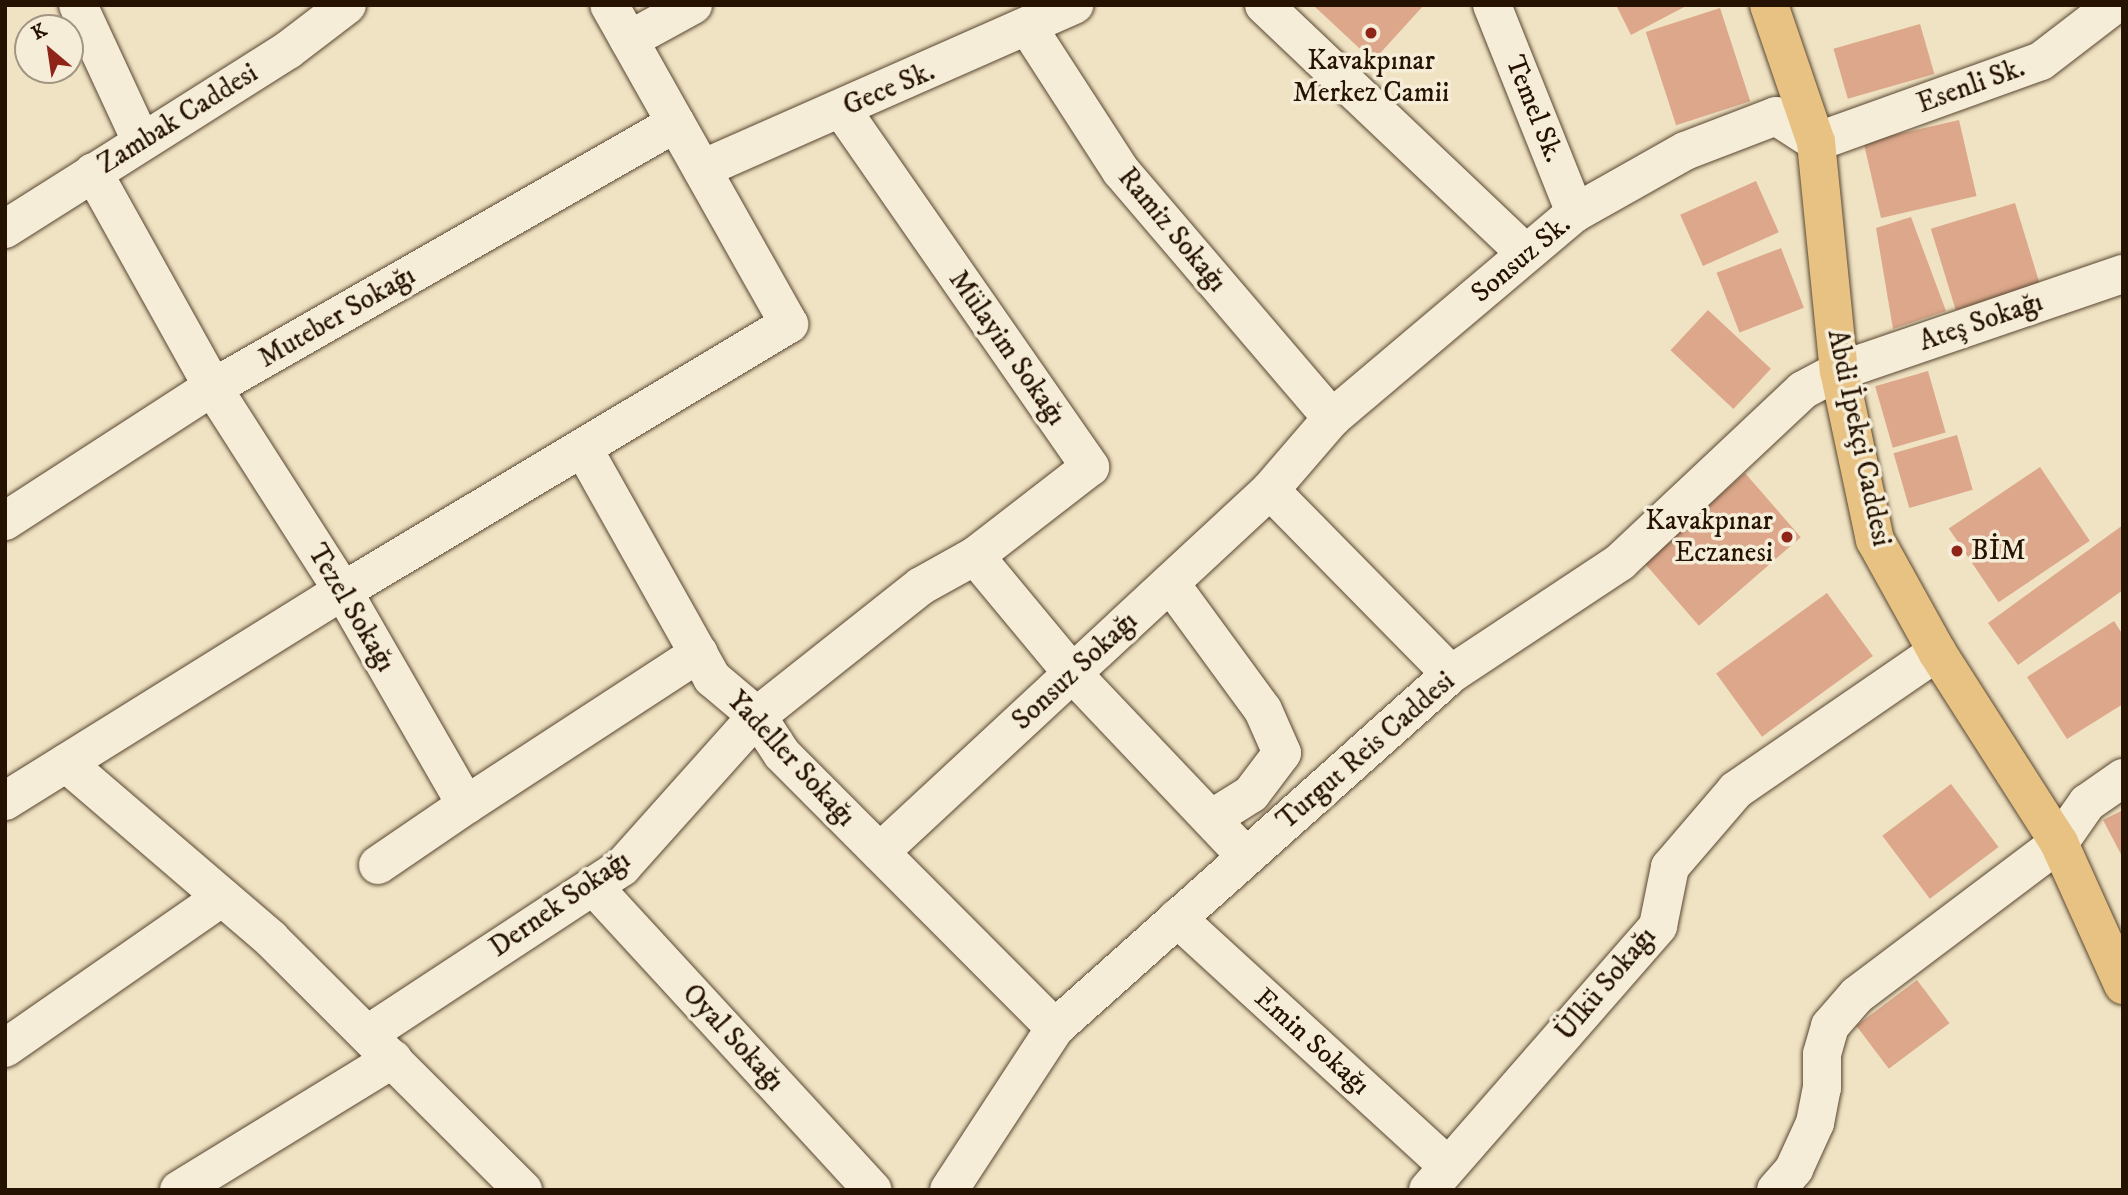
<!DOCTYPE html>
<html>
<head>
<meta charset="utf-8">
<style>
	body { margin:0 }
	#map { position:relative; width:2128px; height:1195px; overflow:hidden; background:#f0e3c3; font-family:"IM FELL DW Pica",serif }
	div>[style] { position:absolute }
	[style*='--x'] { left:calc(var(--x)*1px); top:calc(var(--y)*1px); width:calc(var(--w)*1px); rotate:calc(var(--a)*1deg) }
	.building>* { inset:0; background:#dca78a; transform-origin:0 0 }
	.roads { filter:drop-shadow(0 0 2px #584631) drop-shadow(0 0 2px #584631) }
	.minor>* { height:38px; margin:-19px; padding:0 19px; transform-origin:19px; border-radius:19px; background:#f5edd8 }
	.major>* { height:38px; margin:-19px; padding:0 19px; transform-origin:19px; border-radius:19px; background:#e8c282 }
	.dots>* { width:19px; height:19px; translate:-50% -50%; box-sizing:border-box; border:4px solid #f5edd8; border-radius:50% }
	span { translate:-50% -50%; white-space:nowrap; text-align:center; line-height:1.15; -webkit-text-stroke:7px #f5edd8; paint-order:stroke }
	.poi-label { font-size:28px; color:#251200 }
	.right { translate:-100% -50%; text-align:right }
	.left { translate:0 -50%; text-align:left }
	.street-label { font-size:28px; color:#251200 }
	.frame { position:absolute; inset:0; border:7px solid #251200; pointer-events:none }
	.north { position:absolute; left:14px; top:14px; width:70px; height:70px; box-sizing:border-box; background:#f5edd8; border:2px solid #a29582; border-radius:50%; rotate:331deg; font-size:19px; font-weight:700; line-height:28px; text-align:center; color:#251200 }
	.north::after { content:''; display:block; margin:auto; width:24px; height:32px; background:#8f2418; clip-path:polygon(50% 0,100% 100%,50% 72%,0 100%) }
</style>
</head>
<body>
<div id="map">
	<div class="building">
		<i style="clip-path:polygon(1313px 5px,1424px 5px,1373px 61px)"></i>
		<i style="clip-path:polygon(1616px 5px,1688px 5px,1631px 35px)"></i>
		<i style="left:1720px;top:8px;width:98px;height:78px;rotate:72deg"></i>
		<i style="left:1920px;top:24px;width:52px;height:90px;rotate:74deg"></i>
		<i style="left:1959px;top:120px;width:78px;height:98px;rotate:77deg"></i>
		<i style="left:1756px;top:181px;width:56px;height:83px;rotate:66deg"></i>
		<i style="left:2015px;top:203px;width:85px;height:88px;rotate:73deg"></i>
		<i style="clip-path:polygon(1911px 217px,1946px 311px,1893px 329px,1876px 228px)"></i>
		<i style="left:1781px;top:248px;width:64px;height:69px;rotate:69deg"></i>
		<i style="left:1708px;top:310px;width:86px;height:55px;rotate:43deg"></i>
		<i style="left:1928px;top:371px;width:64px;height:55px;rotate:74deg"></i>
		<i style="left:1957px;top:435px;width:57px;height:66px;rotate:74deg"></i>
		<i style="left:2040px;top:467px;width:89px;height:110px;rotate:56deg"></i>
		<i style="left:1745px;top:473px;width:85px;height:135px;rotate:49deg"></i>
		<i style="clip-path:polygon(2123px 525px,2123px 590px,2018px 665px,1988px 623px)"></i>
		<i style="left:1827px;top:593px;width:78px;height:137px;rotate:54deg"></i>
		<i style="clip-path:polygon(2114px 621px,2123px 635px,2123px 704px,2067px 739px,2027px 677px)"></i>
		<i style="left:1951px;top:784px;width:79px;height:86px;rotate:53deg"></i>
		<i style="clip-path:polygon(2123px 810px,2123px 858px,2103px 820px)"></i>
		<i style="left:1917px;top:980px;width:54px;height:76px;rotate:53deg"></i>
	</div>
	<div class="roads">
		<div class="minor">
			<i style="--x:78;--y:5;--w:150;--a:65.1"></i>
			<i style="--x:1264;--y:5;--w:361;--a:43.5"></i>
			<i style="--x:1492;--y:5;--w:224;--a:68.2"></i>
			<i style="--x:1029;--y:29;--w:169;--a:57.1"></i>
			<i style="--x:1121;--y:171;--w:325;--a:49.5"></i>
			<i style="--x:629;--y:40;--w:73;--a:-28.7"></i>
			<i style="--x:842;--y:110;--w:435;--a:55.2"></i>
			<i style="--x:1090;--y:467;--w:145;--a:142.3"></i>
			<i style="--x:702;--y:169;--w:407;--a:-23.8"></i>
			<i style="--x:93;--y:172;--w:247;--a:60.9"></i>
			<i style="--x:213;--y:388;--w:241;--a:57.4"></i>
			<i style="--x:343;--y:591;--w:247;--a:60.1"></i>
			<i style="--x:466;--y:805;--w:278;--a:-33.1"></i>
			<i style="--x:5;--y:229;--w:335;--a:-32.3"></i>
			<i style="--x:288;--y:50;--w:74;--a:-37.3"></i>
			<i style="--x:583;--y:448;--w:264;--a:60.7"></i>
			<i style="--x:712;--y:678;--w:59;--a:40.2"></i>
			<i style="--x:757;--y:716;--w:45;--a:56.7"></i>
			<i style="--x:782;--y:754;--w:387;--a:45.1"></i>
			<i style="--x:1270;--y:490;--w:258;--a:45.5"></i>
			<i style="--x:5;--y:521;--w:232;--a:-32.9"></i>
			<i style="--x:200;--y:395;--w:548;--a:-29.74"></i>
			<i style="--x:1170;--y:583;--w:157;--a:53.8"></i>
			<i style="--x:1263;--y:710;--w:47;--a:66.2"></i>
			<i style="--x:1282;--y:753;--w:51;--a:127.1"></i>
			<i style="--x:1251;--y:794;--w:47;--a:148"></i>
			<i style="--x:66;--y:763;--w:270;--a:40.6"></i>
			<i style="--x:271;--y:939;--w:356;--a:44.9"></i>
			<i style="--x:5;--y:801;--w:398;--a:-31.9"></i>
			<i style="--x:343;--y:591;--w:520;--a:-30.91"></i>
			<i style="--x:789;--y:324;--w:366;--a:-119.4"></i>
			<i style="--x:880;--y:852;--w:532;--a:-42.87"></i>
			<i style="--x:1270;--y:490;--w:95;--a:-49.3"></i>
			<i style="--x:1332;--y:418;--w:318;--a:-40.2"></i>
			<i style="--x:1575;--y:213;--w:126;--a:-29.4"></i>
			<i style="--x:1685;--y:151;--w:97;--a:-21"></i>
			<i style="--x:1776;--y:116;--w:48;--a:33"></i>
			<i style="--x:1816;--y:142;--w:239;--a:-19.8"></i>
			<i style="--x:2041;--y:61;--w:92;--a:-37.5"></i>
			<i style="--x:378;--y:865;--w:107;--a:-34.3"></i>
			<i style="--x:593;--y:886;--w:413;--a:47.4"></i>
			<i style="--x:1177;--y:918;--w:366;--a:42.5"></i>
			<i style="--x:368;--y:1034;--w:304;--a:-33.3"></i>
			<i style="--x:622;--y:867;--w:203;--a:-48.2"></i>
			<i style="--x:757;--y:716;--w:209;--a:-38.4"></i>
			<i style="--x:921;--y:586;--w:62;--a:-29.1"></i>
			<i style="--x:975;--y:556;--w:153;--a:50.3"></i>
			<i style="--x:1073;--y:674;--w:251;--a:46.5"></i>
			<i style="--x:5;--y:1048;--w:264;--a:-34.8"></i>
			<i style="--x:179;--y:1190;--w:251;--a:-31.5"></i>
			<i style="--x:949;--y:1190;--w:194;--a:-56.8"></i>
			<i style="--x:1055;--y:1028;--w:531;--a:-41.79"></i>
			<i style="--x:1451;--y:674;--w:203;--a:-33.5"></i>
			<i style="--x:1620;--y:562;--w:251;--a:-43.2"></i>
			<i style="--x:1803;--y:390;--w:41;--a:-27.8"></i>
			<i style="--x:1839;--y:371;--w:300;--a:-18.9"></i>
			<i style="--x:1428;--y:1190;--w:350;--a:-48.9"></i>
			<i style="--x:1658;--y:926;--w:60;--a:-78.5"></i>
			<i style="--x:1670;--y:867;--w:101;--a:-49.4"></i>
			<i style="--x:1736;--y:790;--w:244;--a:-34.5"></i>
			<i style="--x:1776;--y:1190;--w:28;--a:-49"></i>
			<i style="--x:1794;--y:1169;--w:51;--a:-65.5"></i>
			<i style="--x:1815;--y:1123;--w:36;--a:-79"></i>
			<i style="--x:1822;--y:1088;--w:34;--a:-90"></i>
			<i style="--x:1822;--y:1054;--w:29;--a:-74"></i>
			<i style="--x:1830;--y:1026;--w:41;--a:-48.9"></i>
			<i style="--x:1857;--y:995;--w:253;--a:-37"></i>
			<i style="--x:2059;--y:843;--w:49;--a:-55"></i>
			<i style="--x:2087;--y:803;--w:44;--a:-34.8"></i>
		</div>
		<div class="major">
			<i style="--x:1769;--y:5;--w:145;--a:71.1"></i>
			<i style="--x:1816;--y:142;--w:230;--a:84.3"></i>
			<i style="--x:1839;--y:371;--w:173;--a:78"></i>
			<i style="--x:1875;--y:540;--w:128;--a:61"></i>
			<i style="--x:1937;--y:652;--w:227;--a:57.4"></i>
			<i style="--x:2059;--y:843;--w:156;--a:65.7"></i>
		</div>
	</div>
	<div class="dots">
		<i style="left:1371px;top:33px;background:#8f2418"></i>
		<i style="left:1787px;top:537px;background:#8f2418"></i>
		<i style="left:1957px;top:551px;background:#8f2418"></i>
	</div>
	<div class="poi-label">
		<span style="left:1371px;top:77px">Kavakpınar<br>Merkez Camii</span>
		<span class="right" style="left:1773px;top:537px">Kavakpınar<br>Eczanesi</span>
		<span class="left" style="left:1971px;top:551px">BİM</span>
	</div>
	<div class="street-label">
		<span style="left:1971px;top:86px;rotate:-20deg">Esenli Sk.</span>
		<span style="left:889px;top:89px;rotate:-23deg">Gece Sk.</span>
		<span style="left:1534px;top:109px;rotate:68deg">Temel Sk.</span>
		<span style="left:178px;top:119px;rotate:-32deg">Zambak Caddesi</span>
		<span style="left:1172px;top:230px;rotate:50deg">Ramiz Sokağı</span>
		<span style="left:1521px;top:259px;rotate:-40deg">Sonsuz Sk.</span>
		<span style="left:337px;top:317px;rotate:-30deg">Muteber Sokağı</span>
		<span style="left:1981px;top:322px;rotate:-19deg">Ateş Sokağı</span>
		<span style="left:1007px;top:348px;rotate:55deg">Mülayim Sokağı</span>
		<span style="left:1859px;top:438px;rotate:78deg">Abdi İpekçi Caddesi</span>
		<span style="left:351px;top:608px;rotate:59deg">Tezel Sokağı</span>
		<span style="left:1075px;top:671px;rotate:-43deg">Sonsuz Sokağı</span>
		<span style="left:1366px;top:751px;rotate:-41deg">Turgut Reis Caddesi</span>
		<span style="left:791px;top:759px;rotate:47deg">Yadeller Sokağı</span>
		<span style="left:560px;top:904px;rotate:-35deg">Dernek Sokağı</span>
		<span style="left:1606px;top:984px;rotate:-50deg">Ülkü Sokağı</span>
		<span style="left:733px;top:1038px;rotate:47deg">Oyal Sokağı</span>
		<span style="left:1312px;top:1042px;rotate:42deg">Emin Sokağı</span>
	</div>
	<div class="frame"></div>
	<div class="north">K</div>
</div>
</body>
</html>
